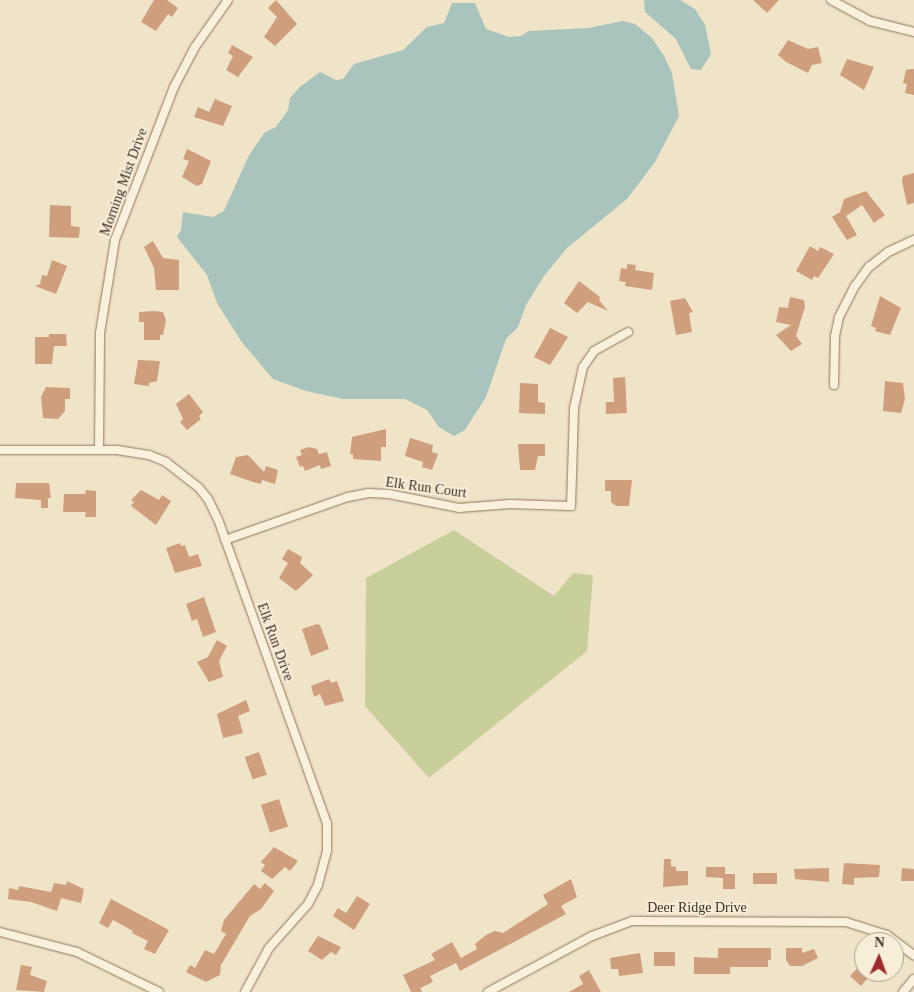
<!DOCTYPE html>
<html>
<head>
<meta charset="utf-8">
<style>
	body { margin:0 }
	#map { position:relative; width:914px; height:992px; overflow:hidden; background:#f0e4c8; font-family:"Times New Roman",serif }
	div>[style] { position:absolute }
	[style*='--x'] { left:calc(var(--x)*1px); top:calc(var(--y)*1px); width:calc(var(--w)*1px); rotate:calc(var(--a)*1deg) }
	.green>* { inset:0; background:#c9cf9b }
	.water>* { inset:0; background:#a9c4bc }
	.building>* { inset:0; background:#cf9f7d; transform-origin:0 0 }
	.roads { filter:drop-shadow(0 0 1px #8d765c) drop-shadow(0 0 1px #8d765c) }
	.street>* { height:8px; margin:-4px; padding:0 4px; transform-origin:4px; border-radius:4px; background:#faf1dc }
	span { translate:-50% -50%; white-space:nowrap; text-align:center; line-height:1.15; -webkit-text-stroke:4px #f7eed8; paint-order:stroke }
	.street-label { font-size:14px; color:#3d2e20 }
	.north { position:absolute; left:854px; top:932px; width:50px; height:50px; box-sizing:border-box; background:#f7eed8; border:1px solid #ada18e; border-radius:50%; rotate:2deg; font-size:14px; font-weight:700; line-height:20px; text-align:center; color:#3d2e20 }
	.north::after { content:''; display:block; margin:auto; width:18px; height:22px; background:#9e2a2b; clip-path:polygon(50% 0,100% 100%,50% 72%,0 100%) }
</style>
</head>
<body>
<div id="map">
	<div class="green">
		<i style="clip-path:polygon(454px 530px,554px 596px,573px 573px,593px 575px,587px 651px,429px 778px,365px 706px,366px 578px)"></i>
	</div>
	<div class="water">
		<i style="clip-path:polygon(644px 0,680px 0,695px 9px,705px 25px,711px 54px,701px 70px,691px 69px,676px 39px,645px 12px)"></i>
		<i style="clip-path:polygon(452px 3px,475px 3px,486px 29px,509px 37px,521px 36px,529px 31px,588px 28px,623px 21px,635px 24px,652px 38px,664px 56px,672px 73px,679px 116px,655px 162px,627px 199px,567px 248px,544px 276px,526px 305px,518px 327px,506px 339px,486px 397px,465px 430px,454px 436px,439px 427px,427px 410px,405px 399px,343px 399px,306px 391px,273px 379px,241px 341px,217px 303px,207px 275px,177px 237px,181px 230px,183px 212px,213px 217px,224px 211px,248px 157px,264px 133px,276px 127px,288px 110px,290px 98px,300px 87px,320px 72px,336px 80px,343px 79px,354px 64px,403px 50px,427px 27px,444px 23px)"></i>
	</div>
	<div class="building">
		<i style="clip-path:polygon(154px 0,167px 0,178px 8px,172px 17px,168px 14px,156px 31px,141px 22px)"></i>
		<i style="clip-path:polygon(276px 0,297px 24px,275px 46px,264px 37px,277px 17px,268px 8px)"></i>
		<i style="clip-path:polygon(753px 0,779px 0,767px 13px)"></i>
		<i style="clip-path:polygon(788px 40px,808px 49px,818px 47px,822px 63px,812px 65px,808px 73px,786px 62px,778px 55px)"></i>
		<i style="clip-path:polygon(232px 45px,253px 57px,238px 77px,226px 70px,233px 56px,228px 53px)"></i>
		<i style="clip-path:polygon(847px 59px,874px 67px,864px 90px,840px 75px)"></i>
		<i style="clip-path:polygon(911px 69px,914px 69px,914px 95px,905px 93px,907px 84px,903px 83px,906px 70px)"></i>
		<i style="clip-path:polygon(215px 99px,232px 106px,223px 126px,194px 117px,198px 107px,209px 112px)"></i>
		<i style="clip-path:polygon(187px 149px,211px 161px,202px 184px,197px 186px,182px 177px,189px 161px,183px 159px)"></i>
		<i style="clip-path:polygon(914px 173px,914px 203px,907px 205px,902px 181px,903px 176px)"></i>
		<i style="clip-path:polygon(866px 191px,885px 215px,874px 223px,862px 205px,846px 216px,857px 235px,847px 240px,832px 217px,840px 212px,844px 199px)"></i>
		<i style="clip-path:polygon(50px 205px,71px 206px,71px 226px,80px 227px,79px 238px,49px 237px)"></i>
		<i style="clip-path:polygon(153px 241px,163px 258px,179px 260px,179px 290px,156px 290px,154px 268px,144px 247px)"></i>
		<i style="clip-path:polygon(810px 246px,818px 251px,820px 247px,834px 254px,818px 278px,814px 276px,812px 280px,796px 271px)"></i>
		<i style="clip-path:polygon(52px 260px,67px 266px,56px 294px,35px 286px,40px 284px,42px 275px,47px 276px)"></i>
		<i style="clip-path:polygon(627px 264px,636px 265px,635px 270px,654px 273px,652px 290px,625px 286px,626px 282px,619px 281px,621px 268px,627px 269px)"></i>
		<i style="clip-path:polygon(579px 281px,600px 297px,599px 300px,608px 311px,588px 302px,577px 313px,564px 303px)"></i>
		<i style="clip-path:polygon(880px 296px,901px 308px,890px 335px,875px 331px,876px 328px,871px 326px)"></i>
		<i style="clip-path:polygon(790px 297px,804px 300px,805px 307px,796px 336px,802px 344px,791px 351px,776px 335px,791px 325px,776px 322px,779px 307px,788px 308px)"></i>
		<i style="clip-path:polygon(685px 298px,693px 312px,689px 313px,692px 332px,676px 335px,670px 301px)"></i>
		<i style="clip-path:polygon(154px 311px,163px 312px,166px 320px,163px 335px,160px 335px,160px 340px,144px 340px,144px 322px,139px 322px,139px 312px)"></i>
		<i style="clip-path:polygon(550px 328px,568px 337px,550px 365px,534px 357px)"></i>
		<i style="clip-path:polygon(49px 334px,66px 334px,67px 346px,54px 346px,52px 364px,35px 364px,35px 337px,49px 337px)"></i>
		<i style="clip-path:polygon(138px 360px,160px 361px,157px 381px,149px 383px,149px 386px,134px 384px)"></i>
		<i style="clip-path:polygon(625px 377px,627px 413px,606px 414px,606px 402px,614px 402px,613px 378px)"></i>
		<i style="clip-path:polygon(885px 381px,903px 383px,905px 399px,901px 413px,883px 411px)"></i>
		<i style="clip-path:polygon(520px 383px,538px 384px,538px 402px,545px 403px,545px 414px,519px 413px)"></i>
		<i style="clip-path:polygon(46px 387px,70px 388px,70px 399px,65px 399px,65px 411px,58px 419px,43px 418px,41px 397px)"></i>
		<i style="clip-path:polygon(189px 394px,203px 412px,199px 416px,201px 419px,187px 430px,180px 422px,183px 419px,176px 404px)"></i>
		<i style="clip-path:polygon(386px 429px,386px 447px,381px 447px,381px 461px,353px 459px,353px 454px,350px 454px,352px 437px)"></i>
		<i style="clip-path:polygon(410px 438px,433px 445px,432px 452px,438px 454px,432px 470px,422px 467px,423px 462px,405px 456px)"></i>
		<i style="clip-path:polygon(518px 444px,545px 444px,545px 456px,538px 456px,535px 470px,520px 470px)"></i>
		<i style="clip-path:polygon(309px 447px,317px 449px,319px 454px,327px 452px,331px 466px,321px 469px,320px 465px,305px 471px,303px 466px,300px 467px,296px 457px,302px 455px,300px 450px)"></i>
		<i style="clip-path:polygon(248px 455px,264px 472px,266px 466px,278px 470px,275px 484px,262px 480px,261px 484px,253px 482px,230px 474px,236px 457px)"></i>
		<i style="clip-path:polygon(605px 480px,632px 480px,629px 506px,616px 506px,611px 502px,611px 491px,605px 491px)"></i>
		<i style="clip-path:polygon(16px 483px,49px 483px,51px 498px,48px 498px,48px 508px,41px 508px,41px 500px,15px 498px)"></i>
		<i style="clip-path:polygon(86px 490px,96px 491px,96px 517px,85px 517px,86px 512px,63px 512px,64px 494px,85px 494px)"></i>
		<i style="clip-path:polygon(141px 490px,159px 500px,162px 495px,171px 501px,156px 525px,131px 506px,134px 502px,131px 500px)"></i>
		<i style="clip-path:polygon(180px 543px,181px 546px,185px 545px,189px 557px,198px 554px,202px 566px,175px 573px,166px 548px)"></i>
		<i style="clip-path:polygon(288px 549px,302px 557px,300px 563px,313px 575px,296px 591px,279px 578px,288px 563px,282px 559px)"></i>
		<i style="clip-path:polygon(204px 597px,216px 632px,203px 637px,197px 619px,192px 621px,186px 604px)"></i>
		<i style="clip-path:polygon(317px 624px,320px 625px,329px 649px,311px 656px,302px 629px)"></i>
		<i style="clip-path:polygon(217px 640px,227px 646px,219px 661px,223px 677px,209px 682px,197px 662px,208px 657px)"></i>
		<i style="clip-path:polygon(329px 679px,331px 683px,337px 681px,344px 701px,325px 706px,320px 694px,314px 697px,311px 686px)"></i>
		<i style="clip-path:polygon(246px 700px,250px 711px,238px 716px,243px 733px,223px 738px,217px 714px)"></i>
		<i style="left:259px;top:752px;width:24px;height:15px;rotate:71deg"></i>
		<i style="left:279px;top:799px;width:29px;height:19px;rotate:72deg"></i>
		<i style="clip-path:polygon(274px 847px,298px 861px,290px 871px,285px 867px,272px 879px,261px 871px,265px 865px,261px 862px)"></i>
		<i style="clip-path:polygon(664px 859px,671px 859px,671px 866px,676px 867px,676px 871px,688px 871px,688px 885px,663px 887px)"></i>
		<i style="clip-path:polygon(844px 863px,880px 865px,879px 877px,854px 878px,854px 885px,842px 884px)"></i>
		<i style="clip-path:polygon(706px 867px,725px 867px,725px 874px,735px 874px,735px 889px,723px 889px,723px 878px,706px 877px)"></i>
		<i style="clip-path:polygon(829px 868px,829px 882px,795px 879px,794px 869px)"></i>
		<i style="clip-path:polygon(902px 868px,914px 869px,914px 881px,901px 881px)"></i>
		<i style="left:753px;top:873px;width:24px;height:11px"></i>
		<i style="clip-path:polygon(571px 879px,577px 897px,561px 906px,566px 914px,460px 971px,456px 963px,430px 976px,433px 982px,420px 988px,422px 992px,411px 992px,403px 975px,435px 960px,431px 954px,452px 942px,461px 958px,477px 949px,475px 944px,486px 935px,495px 931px,503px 933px,548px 904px,543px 895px)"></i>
		<i style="clip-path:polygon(67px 881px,84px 889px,81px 903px,61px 898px,57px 911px,31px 902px,8px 899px,9px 888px,18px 890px,19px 886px,51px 892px,54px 883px,66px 885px)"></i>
		<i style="clip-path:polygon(265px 883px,274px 891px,261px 909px,250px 916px,221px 965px,220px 975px,206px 982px,186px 972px,190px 965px,195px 968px,205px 950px,214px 954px,226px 934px,221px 931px,224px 920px,254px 884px,260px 889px)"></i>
		<i style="clip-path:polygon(357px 896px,370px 904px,354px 930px,333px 916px,338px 908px,346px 913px)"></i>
		<i style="clip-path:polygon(111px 899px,169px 930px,155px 954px,144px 949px,148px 941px,132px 933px,133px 931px,113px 920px,108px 928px,99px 923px)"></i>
		<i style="clip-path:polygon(318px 936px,341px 947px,336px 955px,331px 952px,322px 960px,308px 951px)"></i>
		<i style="clip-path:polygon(718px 948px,771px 948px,771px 960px,768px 960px,768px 967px,730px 967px,730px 974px,694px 974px,694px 957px,718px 958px)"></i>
		<i style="clip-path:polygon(786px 948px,802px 948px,802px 953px,814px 949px,818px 958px,802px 966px,790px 966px,786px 960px)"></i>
		<i style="left:654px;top:952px;width:21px;height:14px"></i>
		<i style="clip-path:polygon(640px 953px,643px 973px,619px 976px,618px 969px,611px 969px,610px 958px)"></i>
		<i style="clip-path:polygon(864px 961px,864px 972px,873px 972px,861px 986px,850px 976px)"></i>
		<i style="clip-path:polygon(21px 965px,32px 967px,30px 975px,47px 981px,44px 992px,16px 990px)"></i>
		<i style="clip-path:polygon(589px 970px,601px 992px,569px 992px,583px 984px,579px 976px)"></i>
	</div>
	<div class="roads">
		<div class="street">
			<i style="--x:831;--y:0;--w:44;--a:28.3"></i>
			<i style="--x:870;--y:21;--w:45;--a:14"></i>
			<i style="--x:834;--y:385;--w:49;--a:-88.8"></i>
			<i style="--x:835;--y:336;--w:19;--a:-78"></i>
			<i style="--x:839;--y:317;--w:35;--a:-63"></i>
			<i style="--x:855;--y:286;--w:24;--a:-54"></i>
			<i style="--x:869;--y:267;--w:24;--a:-38"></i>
			<i style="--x:888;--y:252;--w:29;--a:-25"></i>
			<i style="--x:0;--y:450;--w:117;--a:0"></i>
			<i style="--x:117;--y:450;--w:32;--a:9"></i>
			<i style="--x:149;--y:455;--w:18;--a:22"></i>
			<i style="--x:166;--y:462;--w:42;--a:38.2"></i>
			<i style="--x:199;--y:488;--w:14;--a:51"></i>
			<i style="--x:208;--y:499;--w:25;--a:64"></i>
			<i style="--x:219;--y:522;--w:320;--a:70.3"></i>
			<i style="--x:327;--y:823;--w:28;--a:90"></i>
			<i style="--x:327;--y:851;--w:35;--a:105"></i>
			<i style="--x:318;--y:885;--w:21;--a:118"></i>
			<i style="--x:308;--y:904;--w:59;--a:131.6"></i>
			<i style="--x:269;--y:948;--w:50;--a:118.6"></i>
			<i style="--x:99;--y:450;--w:117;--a:-89.5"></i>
			<i style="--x:100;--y:333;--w:94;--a:-80.8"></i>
			<i style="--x:115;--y:240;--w:164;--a:-68.9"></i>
			<i style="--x:174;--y:87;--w:45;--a:-62.3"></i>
			<i style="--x:195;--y:47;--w:57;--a:-54.9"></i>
			<i style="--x:225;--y:540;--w:130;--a:-19.3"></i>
			<i style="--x:348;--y:497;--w:21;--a:-11"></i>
			<i style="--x:369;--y:493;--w:20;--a:3"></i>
			<i style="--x:389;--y:494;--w:71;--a:11.3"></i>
			<i style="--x:459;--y:508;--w:51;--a:-4.5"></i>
			<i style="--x:510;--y:504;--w:61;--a:1.9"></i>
			<i style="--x:571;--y:506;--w:98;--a:-88.2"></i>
			<i style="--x:574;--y:408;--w:42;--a:-77.6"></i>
			<i style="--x:583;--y:367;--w:19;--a:-55"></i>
			<i style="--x:594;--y:351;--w:39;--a:-29"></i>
			<i style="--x:0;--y:932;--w:80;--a:14.6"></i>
			<i style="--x:77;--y:952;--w:91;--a:26"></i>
			<i style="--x:488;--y:992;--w:118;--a:-28.3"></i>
			<i style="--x:592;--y:936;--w:43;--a:-20.6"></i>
			<i style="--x:632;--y:921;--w:214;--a:0.3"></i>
			<i style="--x:846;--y:922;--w:43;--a:17.6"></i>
			<i style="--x:887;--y:935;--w:34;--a:37"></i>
			<i style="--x:903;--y:992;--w:17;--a:-50"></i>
		</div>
	</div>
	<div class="street-label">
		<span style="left:124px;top:182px;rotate:-70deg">Morning Mist Drive</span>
		<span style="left:426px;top:488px;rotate:8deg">Elk Run Court</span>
		<span style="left:275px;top:642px;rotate:70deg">Elk Run Drive</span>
		<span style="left:697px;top:908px">Deer Ridge Drive</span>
	</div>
	<div class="north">N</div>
</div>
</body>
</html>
